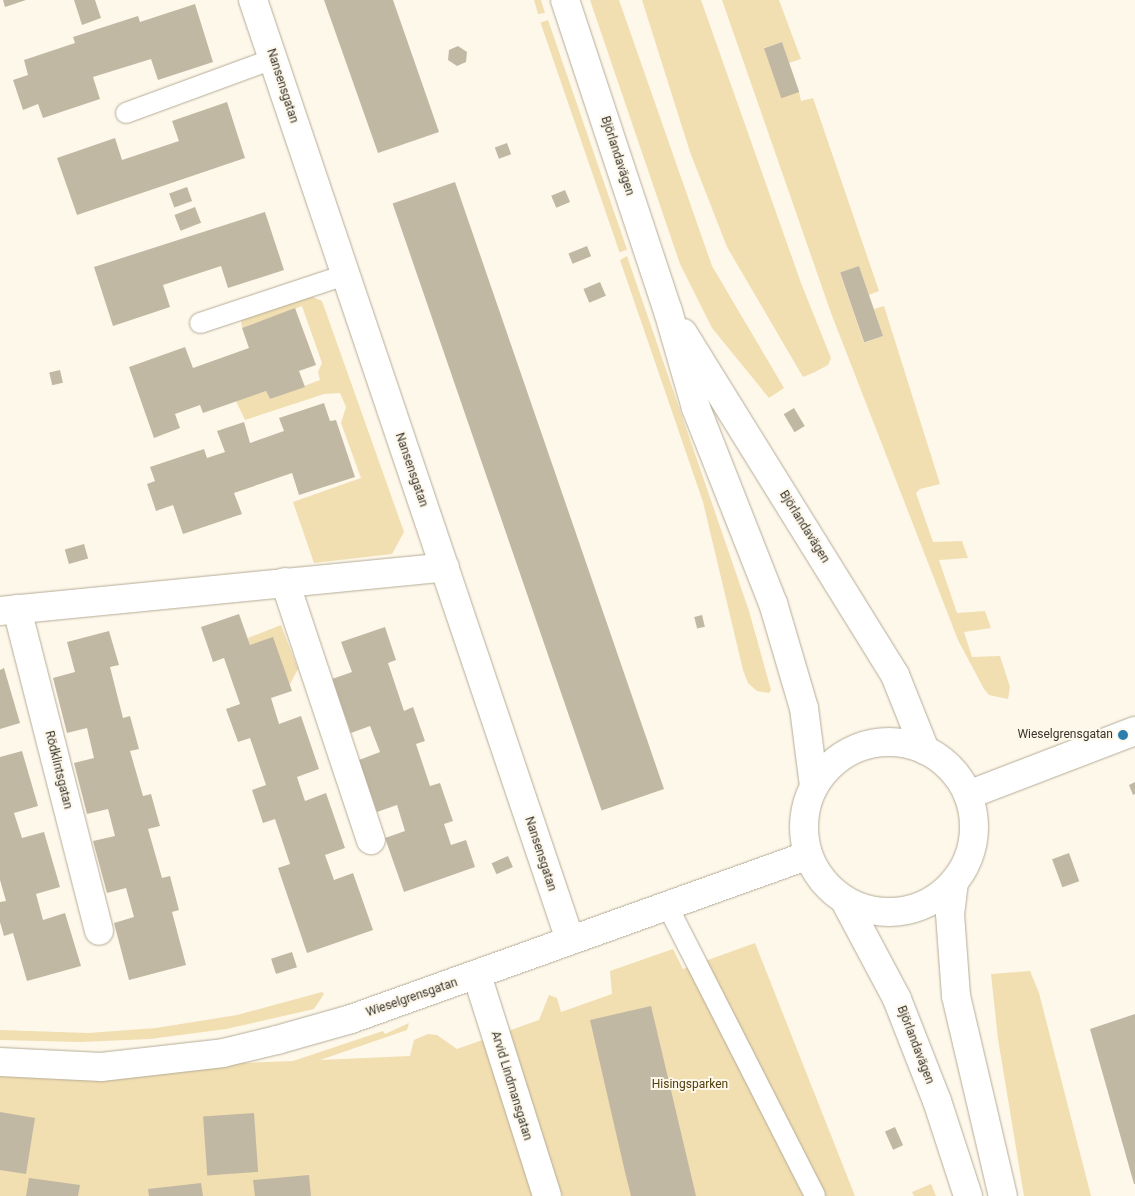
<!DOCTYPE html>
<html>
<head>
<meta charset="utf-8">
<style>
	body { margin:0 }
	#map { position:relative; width:1135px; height:1196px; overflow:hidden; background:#fef8eb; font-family:Roboto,sans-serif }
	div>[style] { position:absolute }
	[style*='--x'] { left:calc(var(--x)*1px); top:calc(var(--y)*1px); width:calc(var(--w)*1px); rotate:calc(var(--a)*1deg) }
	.green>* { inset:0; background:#f1deb1; transform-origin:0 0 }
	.building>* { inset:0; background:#c1b8a3; transform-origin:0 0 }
	.roads { filter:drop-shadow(0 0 1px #b5ac97) drop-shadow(0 0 1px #b5ac97) }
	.lane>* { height:20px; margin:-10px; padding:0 10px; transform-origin:10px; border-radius:10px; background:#fff }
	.street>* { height:28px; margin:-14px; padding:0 14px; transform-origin:14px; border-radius:14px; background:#fff }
	.secondary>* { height:28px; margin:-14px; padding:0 14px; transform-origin:14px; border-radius:14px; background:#fff }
	.secondary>.ring { margin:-14px; padding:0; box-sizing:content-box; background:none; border:28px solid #fff; border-radius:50% }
	.dots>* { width:14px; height:14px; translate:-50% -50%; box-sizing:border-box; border:2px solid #fef8eb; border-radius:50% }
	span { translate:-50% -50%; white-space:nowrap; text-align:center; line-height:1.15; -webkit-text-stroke:4px #fef8eb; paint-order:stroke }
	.street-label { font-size:12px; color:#38352c }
	.poi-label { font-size:12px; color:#38352c }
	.right { translate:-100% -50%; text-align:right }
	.park-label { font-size:12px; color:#4f3e0d }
</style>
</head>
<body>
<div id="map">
	<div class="green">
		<i style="clip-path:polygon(534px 0,541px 0,545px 13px,538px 14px)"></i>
		<i style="clip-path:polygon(590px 0,619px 0,712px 266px,784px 388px,769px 398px,712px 328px,680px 264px)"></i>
		<i style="clip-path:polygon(642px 0,701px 0,801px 283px,831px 358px,828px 365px,815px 372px,803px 377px,727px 247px,690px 152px)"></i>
		<i style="clip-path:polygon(722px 0,779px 0,801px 59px,789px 63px,782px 42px,764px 48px,799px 92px,801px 101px,813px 98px,879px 291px,869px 295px,859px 266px,840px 273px,864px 343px,883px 336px,874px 309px,884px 306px,940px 484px,920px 489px,916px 493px,933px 542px,962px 541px,968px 558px,939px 560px,957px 613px,985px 611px,991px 628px,964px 632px,972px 657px,1000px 656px,1010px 687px,1008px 699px,989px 695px,984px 689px,958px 640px,831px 313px)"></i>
		<i style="left:548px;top:20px;width:243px;height:8px;rotate:71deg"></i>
		<i style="clip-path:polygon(627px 256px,749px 611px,771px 690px,769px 693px,757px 691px,748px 683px,743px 670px,703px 502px,620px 260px)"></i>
		<i style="clip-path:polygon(308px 295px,322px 301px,404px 532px,392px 554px,314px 563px,293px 502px,361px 478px,341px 423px,346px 407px,340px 393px,324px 394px,245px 420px,236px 401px,266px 391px,270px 399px,320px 380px,318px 372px,322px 363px,302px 306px,242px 328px,241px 318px)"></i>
		<i style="clip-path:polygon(281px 625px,298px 669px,289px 686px,250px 645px,248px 638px)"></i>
		<i style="clip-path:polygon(755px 943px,855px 1196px,0 1196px,0 1072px,293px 1061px,383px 1031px,385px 1034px,409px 1023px,407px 1030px,320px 1060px,410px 1056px,414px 1040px,428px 1034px,437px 1035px,457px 1049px,539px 1020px,549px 995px,557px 998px,561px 1012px,612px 994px,610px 971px,673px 949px,683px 969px)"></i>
		<i style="clip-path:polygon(1030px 971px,1039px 993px,1091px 1196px,1024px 1196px,998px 1039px,991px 974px)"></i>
		<i style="clip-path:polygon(322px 992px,324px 994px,314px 1009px,226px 1029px,150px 1039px,80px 1042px,0 1040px,0 1030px,88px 1033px,156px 1028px,237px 1015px)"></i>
		<i style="clip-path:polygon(931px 1184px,936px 1196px,914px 1196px,912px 1192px)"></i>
	</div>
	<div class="building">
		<i style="clip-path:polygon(3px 0,26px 0,5px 7px)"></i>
		<i style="clip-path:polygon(74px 0,95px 0,101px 18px,82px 25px)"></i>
		<i style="clip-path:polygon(324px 0,393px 0,439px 132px,378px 153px)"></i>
		<i style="clip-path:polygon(195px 4px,213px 62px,158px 80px,151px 59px,93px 77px,100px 99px,43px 118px,38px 104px,23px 110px,13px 80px,28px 75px,24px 60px,75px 43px,73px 37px,138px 16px,140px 22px)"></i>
		<i style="left:782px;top:42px;width:53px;height:19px;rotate:71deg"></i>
		<i style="clip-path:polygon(458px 46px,467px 52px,466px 62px,457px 66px,448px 60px,449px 50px)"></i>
		<i style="clip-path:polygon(227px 102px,245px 158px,77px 215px,57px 158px,115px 138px,122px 160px,179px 141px,172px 121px)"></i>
		<i style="left:507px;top:143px;width:12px;height:13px;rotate:70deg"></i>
		<i style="left:455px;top:182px;width:642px;height:66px;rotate:71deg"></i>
		<i style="left:187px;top:187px;width:15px;height:19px;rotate:70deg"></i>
		<i style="left:565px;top:190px;width:13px;height:15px;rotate:67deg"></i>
		<i style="left:195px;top:207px;width:17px;height:22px;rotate:69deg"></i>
		<i style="clip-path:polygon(265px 212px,284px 270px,228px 288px,221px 266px,163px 285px,170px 307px,113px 326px,94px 267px)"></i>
		<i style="left:587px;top:246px;width:11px;height:20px;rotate:68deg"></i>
		<i style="left:859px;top:266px;width:74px;height:20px;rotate:71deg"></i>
		<i style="left:600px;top:282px;width:15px;height:18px;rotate:67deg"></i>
		<i style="clip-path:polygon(295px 308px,316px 365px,299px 371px,305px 387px,270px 399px,266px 391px,203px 413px,200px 405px,175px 414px,180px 428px,154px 438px,129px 367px,185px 347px,193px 368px,249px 348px,242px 328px)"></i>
		<i style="left:60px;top:370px;width:13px;height:11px;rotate:77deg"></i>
		<i style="clip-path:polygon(324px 403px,330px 421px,336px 420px,355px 477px,299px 495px,292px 473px,234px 493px,242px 514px,183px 534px,173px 505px,156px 511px,147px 484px,155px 481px,150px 467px,204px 449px,207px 458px,225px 452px,217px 431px,244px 422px,250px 443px,284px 431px,279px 418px)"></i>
		<i style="left:794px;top:408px;width:21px;height:12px;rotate:59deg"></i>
		<i style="left:84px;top:544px;width:15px;height:20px;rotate:74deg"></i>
		<i style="clip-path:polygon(239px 614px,250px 645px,273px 637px,292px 691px,271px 698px,279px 724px,301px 716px,319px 769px,297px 777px,305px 801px,326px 793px,345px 848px,325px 855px,334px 880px,353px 873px,373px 930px,307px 953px,278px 868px,290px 864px,275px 819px,263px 823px,252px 790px,266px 785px,250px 738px,238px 742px,226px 709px,240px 704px,224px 658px,213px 662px,201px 627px)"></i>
		<i style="left:702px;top:615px;width:12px;height:8px;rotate:76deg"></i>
		<i style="clip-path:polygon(385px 627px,396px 660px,388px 663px,404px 711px,413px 707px,425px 741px,416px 744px,430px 786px,440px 783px,453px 821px,444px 824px,451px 845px,466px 840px,475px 867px,404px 892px,385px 838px,405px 831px,397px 805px,377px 812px,359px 760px,380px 752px,370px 726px,351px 733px,332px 679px,352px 672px,341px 642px)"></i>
		<i style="clip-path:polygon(109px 631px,119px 665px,110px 667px,123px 718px,130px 716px,139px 749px,130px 751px,143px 796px,151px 794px,160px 826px,148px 829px,162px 878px,170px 876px,179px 910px,172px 912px,186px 965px,129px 980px,114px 923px,134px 917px,126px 888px,107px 893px,93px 841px,115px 836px,108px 809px,87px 814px,74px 763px,94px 758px,87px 728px,67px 733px,53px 678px,75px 672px,67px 642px)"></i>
		<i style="clip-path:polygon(4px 668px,20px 723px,0 729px,0 670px)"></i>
		<i style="clip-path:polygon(22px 751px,38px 806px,14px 813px,22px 838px,44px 832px,60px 887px,36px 894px,43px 920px,65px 913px,81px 966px,27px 981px,13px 933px,4px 936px,0 922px,0 902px,6px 901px,0 880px,0 757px)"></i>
		<i style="clip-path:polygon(1135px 782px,1135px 794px,1133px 795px,1129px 785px)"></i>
		<i style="left:1069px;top:853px;width:30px;height:18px;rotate:70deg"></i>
		<i style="left:508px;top:856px;width:12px;height:18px;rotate:66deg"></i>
		<i style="left:292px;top:952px;width:16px;height:22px;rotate:72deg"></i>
		<i style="clip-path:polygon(651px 1006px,696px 1196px,631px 1196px,625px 1172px,590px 1020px)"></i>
		<i style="clip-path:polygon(1135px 1014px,1135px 1184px,1134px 1184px,1090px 1029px)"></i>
		<i style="clip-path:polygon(0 1112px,35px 1118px,26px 1174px,0 1170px)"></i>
		<i style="left:254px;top:1113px;width:59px;height:51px;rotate:86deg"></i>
		<i style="left:895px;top:1127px;width:20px;height:11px;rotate:66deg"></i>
		<i style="clip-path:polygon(309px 1175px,311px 1196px,255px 1196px,253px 1180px)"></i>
		<i style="clip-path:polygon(29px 1178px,80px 1185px,78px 1196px,26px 1196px)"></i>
		<i style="clip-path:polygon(201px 1183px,203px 1196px,149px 1196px,148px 1189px)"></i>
	</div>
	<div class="roads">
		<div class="lane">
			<i style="--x:126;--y:113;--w:157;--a:-20.2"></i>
			<i style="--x:200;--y:323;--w:153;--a:-18.3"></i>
			<i style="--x:667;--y:905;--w:326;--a:63"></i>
		</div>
		<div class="street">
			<i style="--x:253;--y:0;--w:992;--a:71.36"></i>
			<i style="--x:285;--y:582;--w:272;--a:71.6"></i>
			<i style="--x:17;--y:609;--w:332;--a:75.7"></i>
			<i style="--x:0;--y:611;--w:447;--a:-5.6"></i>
			<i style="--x:477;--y:975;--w:232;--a:72.4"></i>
		</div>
		<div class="secondary">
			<i style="--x:565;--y:0;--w:328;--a:71.7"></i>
			<i style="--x:668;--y:311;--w:101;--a:73.9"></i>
			<i style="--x:696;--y:408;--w:210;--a:68.5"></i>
			<i style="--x:773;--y:603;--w:109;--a:73.6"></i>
			<i style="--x:804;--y:708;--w:79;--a:82.7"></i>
			<i style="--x:683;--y:333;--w:402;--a:58.2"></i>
			<i style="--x:895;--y:675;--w:81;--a:68.2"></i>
			<i class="ring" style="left:804px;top:742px;width:142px;height:142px"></i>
			<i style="--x:968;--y:795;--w:179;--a:-21"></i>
			<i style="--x:954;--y:882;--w:32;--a:97"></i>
			<i style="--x:950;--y:914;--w:82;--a:85.8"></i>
			<i style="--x:956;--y:996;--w:205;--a:76.8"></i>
			<i style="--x:845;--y:901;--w:111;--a:62"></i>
			<i style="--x:897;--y:999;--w:110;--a:68.6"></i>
			<i style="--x:937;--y:1101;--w:100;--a:71.9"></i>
			<i style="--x:0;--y:1062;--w:101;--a:2.8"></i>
			<i style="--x:101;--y:1067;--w:123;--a:-6.5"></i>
			<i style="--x:223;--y:1053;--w:56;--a:-13.5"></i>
			<i style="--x:277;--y:1040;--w:77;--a:-15.8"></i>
			<i style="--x:351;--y:1019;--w:486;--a:-19.7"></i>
		</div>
	</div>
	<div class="dots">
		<i style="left:1123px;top:735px;background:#2980af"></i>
	</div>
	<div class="street-label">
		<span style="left:282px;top:86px;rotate:72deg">Nansensgatan</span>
		<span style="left:617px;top:156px;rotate:72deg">Björlandavägen</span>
		<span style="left:411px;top:470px;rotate:71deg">Nansensgatan</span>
		<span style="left:804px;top:527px;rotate:58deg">Björlandavägen</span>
		<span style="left:58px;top:770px;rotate:76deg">Rödklintsgatan</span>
		<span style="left:540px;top:854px;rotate:72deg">Nansensgatan</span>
		<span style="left:412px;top:998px;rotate:-19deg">Wieselgrensgatan</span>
		<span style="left:915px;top:1045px;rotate:69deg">Björlandavägen</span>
		<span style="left:511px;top:1086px;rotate:73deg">Arvid Lindmansgatan</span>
	</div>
	<div class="poi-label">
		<span class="right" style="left:1113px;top:735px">Wieselgrensgatan</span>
	</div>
	<div class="park-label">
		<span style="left:690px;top:1085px">Hisingsparken</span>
	</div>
</div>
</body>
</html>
